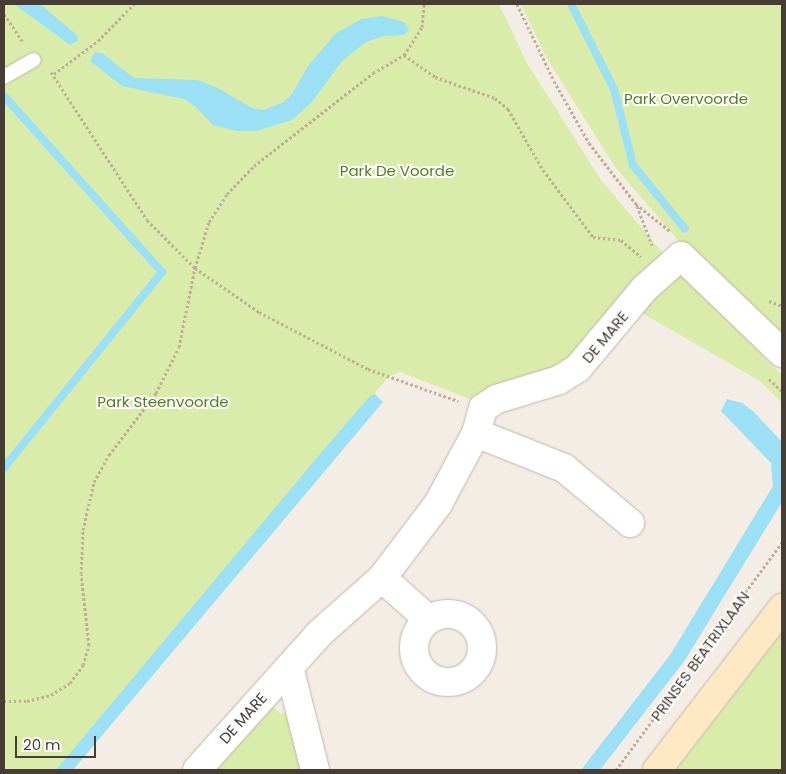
<!DOCTYPE html>
<html>
<head>
<meta charset="utf-8">
<style>
	body { margin:0 }
	#map { position:relative; width:786px; height:774px; overflow:hidden; background:#f4ede5; font-family:Poppins,sans-serif }
	div>[style] { position:absolute }
	[style*='--x'] { left:calc(var(--x)*1px); top:calc(var(--y)*1px); width:calc(var(--w)*1px); rotate:calc(var(--a)*1deg) }
	.green>* { inset:0; background:#d9ecaa }
	.water>* { inset:0; background:#9ce0f6 }
	.stream>* { height:8px; margin:-4px; padding:0 4px; transform-origin:4px; border-radius:4px; background:#9ce0f6 }
	.path>* { height:3px; margin-top:-1.5px; transform-origin:0; background:repeating-linear-gradient(90deg,#c3ad97 0 2.5px,transparent 0 5px) }
	.roads { filter:drop-shadow(0 0 1px #c3b6aa) drop-shadow(0 0 1px #c3b6aa) }
	.service>* { height:14px; margin:-7px; padding:0 7px; transform-origin:7px; border-radius:7px; background:#fff }
	.minor>* { height:28px; margin:-14px; padding:0 14px; transform-origin:14px; border-radius:14px; background:#fff }
	.minor>.ring { margin:-14px; padding:0; box-sizing:content-box; background:none; border:28px solid #fff; border-radius:50% }
	.secondary>* { height:28px; margin:-14px; padding:0 14px; transform-origin:14px; border-radius:14px; background:#ffe8c4 }
	span { translate:-50% -50%; white-space:nowrap; text-align:center; line-height:1.15; -webkit-text-stroke:4px #fff; paint-order:stroke }
	.park-label { font-size:15px; color:#547e22 }
	.street-label { font-size:15px; color:#473d34 }
	.frame { position:absolute; inset:0; border:5px solid #473d34; pointer-events:none }
	.scale { position:absolute; left:15px; top:736px; width:81px; height:22px; box-sizing:border-box; border:2px solid #473d34; border-top:0; padding-left:6px; font-size:15px; line-height:18px; white-space:nowrap; color:#473d34; -webkit-text-stroke:4px #fff; paint-order:stroke }
</style>
</head>
<body>
<div id="map">
	<div class="green">
		<i style="clip-path:polygon(4px 4px,499px 4px,527px 63px,601px 180px,666px 257px,782px 375px,782px 403px,760px 381px,623px 302px,557px 373px,470px 399px,400px 372px,388px 377px,68px 770px,4px 770px)"></i>
		<i style="clip-path:polygon(521px 4px,782px 4px,782px 346px,688px 252px,615px 167px,546px 57px)"></i>
		<i style="clip-path:polygon(782px 633px,782px 770px,676px 770px)"></i>
		<i style="clip-path:polygon(270px 703px,280px 714px,299px 710px,307px 770px,211px 770px)"></i>
	</div>
	<div class="water">
		<i style="clip-path:polygon(14px 4px,40px 4px,78px 36px,78px 41px,70px 45px)"></i>
		<i style="clip-path:polygon(382px 16px,404px 22px,409px 30px,404px 35px,383px 36px,366px 42px,342px 61px,312px 102px,292px 120px,256px 131px,237px 131px,213px 125px,196px 107px,184px 99px,122px 86px,90px 61px,95px 52px,102px 53px,134px 78px,197px 80px,218px 88px,252px 108px,264px 110px,284px 102px,292px 94px,308px 66px,335px 34px,361px 19px)"></i>
		<i style="clip-path:polygon(375px 394px,383px 402px,73px 770px,56px 770px,320px 454px,370px 396px)"></i>
		<i style="clip-path:polygon(727px 399px,742px 403px,754px 412px,782px 442px,782px 502px,685px 660px,600px 770px,581px 770px,670px 655px,773px 486px,771px 463px,721px 411px)"></i>
	</div>
	<div class="stream">
		<i style="--x:571;--y:4;--w:95;--a:63.2"></i>
		<i style="--x:614;--y:89;--w:78;--a:76"></i>
		<i style="--x:633;--y:165;--w:82;--a:50.9"></i>
		<i style="--x:4;--y:96;--w:237;--a:48.1"></i>
		<i style="--x:162;--y:272;--w:252;--a:128.9"></i>
	</div>
	<div class="path">
		<i style="--x:517;--y:4;--w:85;--a:64.3"></i>
		<i style="--x:554;--y:81;--w:71;--a:60.6"></i>
		<i style="--x:589;--y:143;--w:77;--a:52.4"></i>
		<i style="--x:636;--y:204;--w:43;--a:38.5"></i>
		<i style="--x:4;--y:14;--w:34;--a:56"></i>
		<i style="--x:404;--y:55;--w:33;--a:-57"></i>
		<i style="--x:422;--y:27;--w:23;--a:-85"></i>
		<i style="--x:51;--y:72;--w:176;--a:57"></i>
		<i style="--x:147;--y:220;--w:68;--a:45"></i>
		<i style="--x:195;--y:268;--w:78;--a:34.5"></i>
		<i style="--x:259;--y:312;--w:123;--a:27.6"></i>
		<i style="--x:368;--y:369;--w:96;--a:19.6"></i>
		<i style="--x:54;--y:74;--w:55;--a:-36.9"></i>
		<i style="--x:98;--y:41;--w:52;--a:-45.8"></i>
		<i style="--x:637;--y:206;--w:42;--a:69"></i>
		<i style="--x:769;--y:301;--w:14;--a:21"></i>
		<i style="--x:769;--y:379;--w:18;--a:43"></i>
		<i style="--x:4;--y:701;--w:23;--a:0"></i>
		<i style="--x:27;--y:701;--w:25;--a:-14"></i>
		<i style="--x:51;--y:695;--w:22;--a:-32"></i>
		<i style="--x:70;--y:683;--w:22;--a:-54"></i>
		<i style="--x:83;--y:665;--w:21;--a:-73"></i>
		<i style="--x:89;--y:645;--w:71;--a:-96.4"></i>
		<i style="--x:81;--y:574;--w:44;--a:-87.4"></i>
		<i style="--x:83;--y:530;--w:49;--a:-77.1"></i>
		<i style="--x:94;--y:482;--w:31;--a:-61"></i>
		<i style="--x:109;--y:455;--w:78;--a:-52.8"></i>
		<i style="--x:156;--y:393;--w:51;--a:-63.4"></i>
		<i style="--x:179;--y:347;--w:81;--a:-78.6"></i>
		<i style="--x:195;--y:268;--w:48;--a:-73.1"></i>
		<i style="--x:209;--y:222;--w:33;--a:-57"></i>
		<i style="--x:227;--y:194;--w:39;--a:-46"></i>
		<i style="--x:254;--y:166;--w:151;--a:-38"></i>
		<i style="--x:373;--y:73;--w:36;--a:-30"></i>
		<i style="--x:404;--y:55;--w:38;--a:35"></i>
		<i style="--x:435;--y:77;--w:64;--a:19.3"></i>
		<i style="--x:495;--y:98;--w:17;--a:40"></i>
		<i style="--x:508;--y:109;--w:70;--a:60.2"></i>
		<i style="--x:543;--y:170;--w:84;--a:53.3"></i>
		<i style="--x:593;--y:237;--w:28;--a:6"></i>
		<i style="--x:621;--y:240;--w:26;--a:40"></i>
		<i style="--x:616;--y:770;--w:282;--a:-53.9"></i>
	</div>
	<div class="roads">
		<div class="service">
			<i style="--x:4;--y:77;--w:34;--a:-30"></i>
		</div>
		<div class="minor">
			<i style="--x:476;--y:433;--w:95;--a:21.7"></i>
			<i style="--x:564;--y:468;--w:86;--a:39.8"></i>
			<i style="--x:382;--y:578;--w:62;--a:41.7"></i>
			<i class="ring" style="left:414px;top:614px;width:40px;height:40px"></i>
			<i style="--x:289;--y:667;--w:106;--a:75.8"></i>
			<i style="--x:197;--y:770;--w:184;--a:-48.1"></i>
			<i style="--x:320;--y:633;--w:83;--a:-41.6"></i>
			<i style="--x:382;--y:578;--w:93;--a:-52.9"></i>
			<i style="--x:438;--y:504;--w:81;--a:-61.8"></i>
			<i style="--x:476;--y:433;--w:26;--a:-74"></i>
			<i style="--x:483;--y:408;--w:17;--a:-33"></i>
			<i style="--x:497;--y:399;--w:65;--a:-17"></i>
			<i style="--x:559;--y:380;--w:22;--a:-32"></i>
			<i style="--x:578;--y:368;--w:104;--a:-50.1"></i>
			<i style="--x:645;--y:288;--w:48;--a:-41.6"></i>
			<i style="--x:681;--y:256;--w:140;--a:43.8"></i>
		</div>
		<div class="secondary">
			<i style="--x:657;--y:770;--w:205;--a:-52.3"></i>
		</div>
	</div>
	<div class="park-label">
		<span style="left:686px;top:99px">Park Overvoorde</span>
		<span style="left:397px;top:171px">Park De Voorde</span>
		<span style="left:163px;top:402px">Park Steenvoorde</span>
	</div>
	<div class="street-label">
		<span style="left:605px;top:337px;rotate:-50deg">DE MARE</span>
		<span style="left:700px;top:656px;rotate:-54deg">PRINSES BEATRIXLAAN</span>
		<span style="left:243px;top:718px;rotate:-48deg">DE MARE</span>
	</div>
	<div class="frame"></div>
	<div class="scale">20 m</div>
</div>
</body>
</html>
